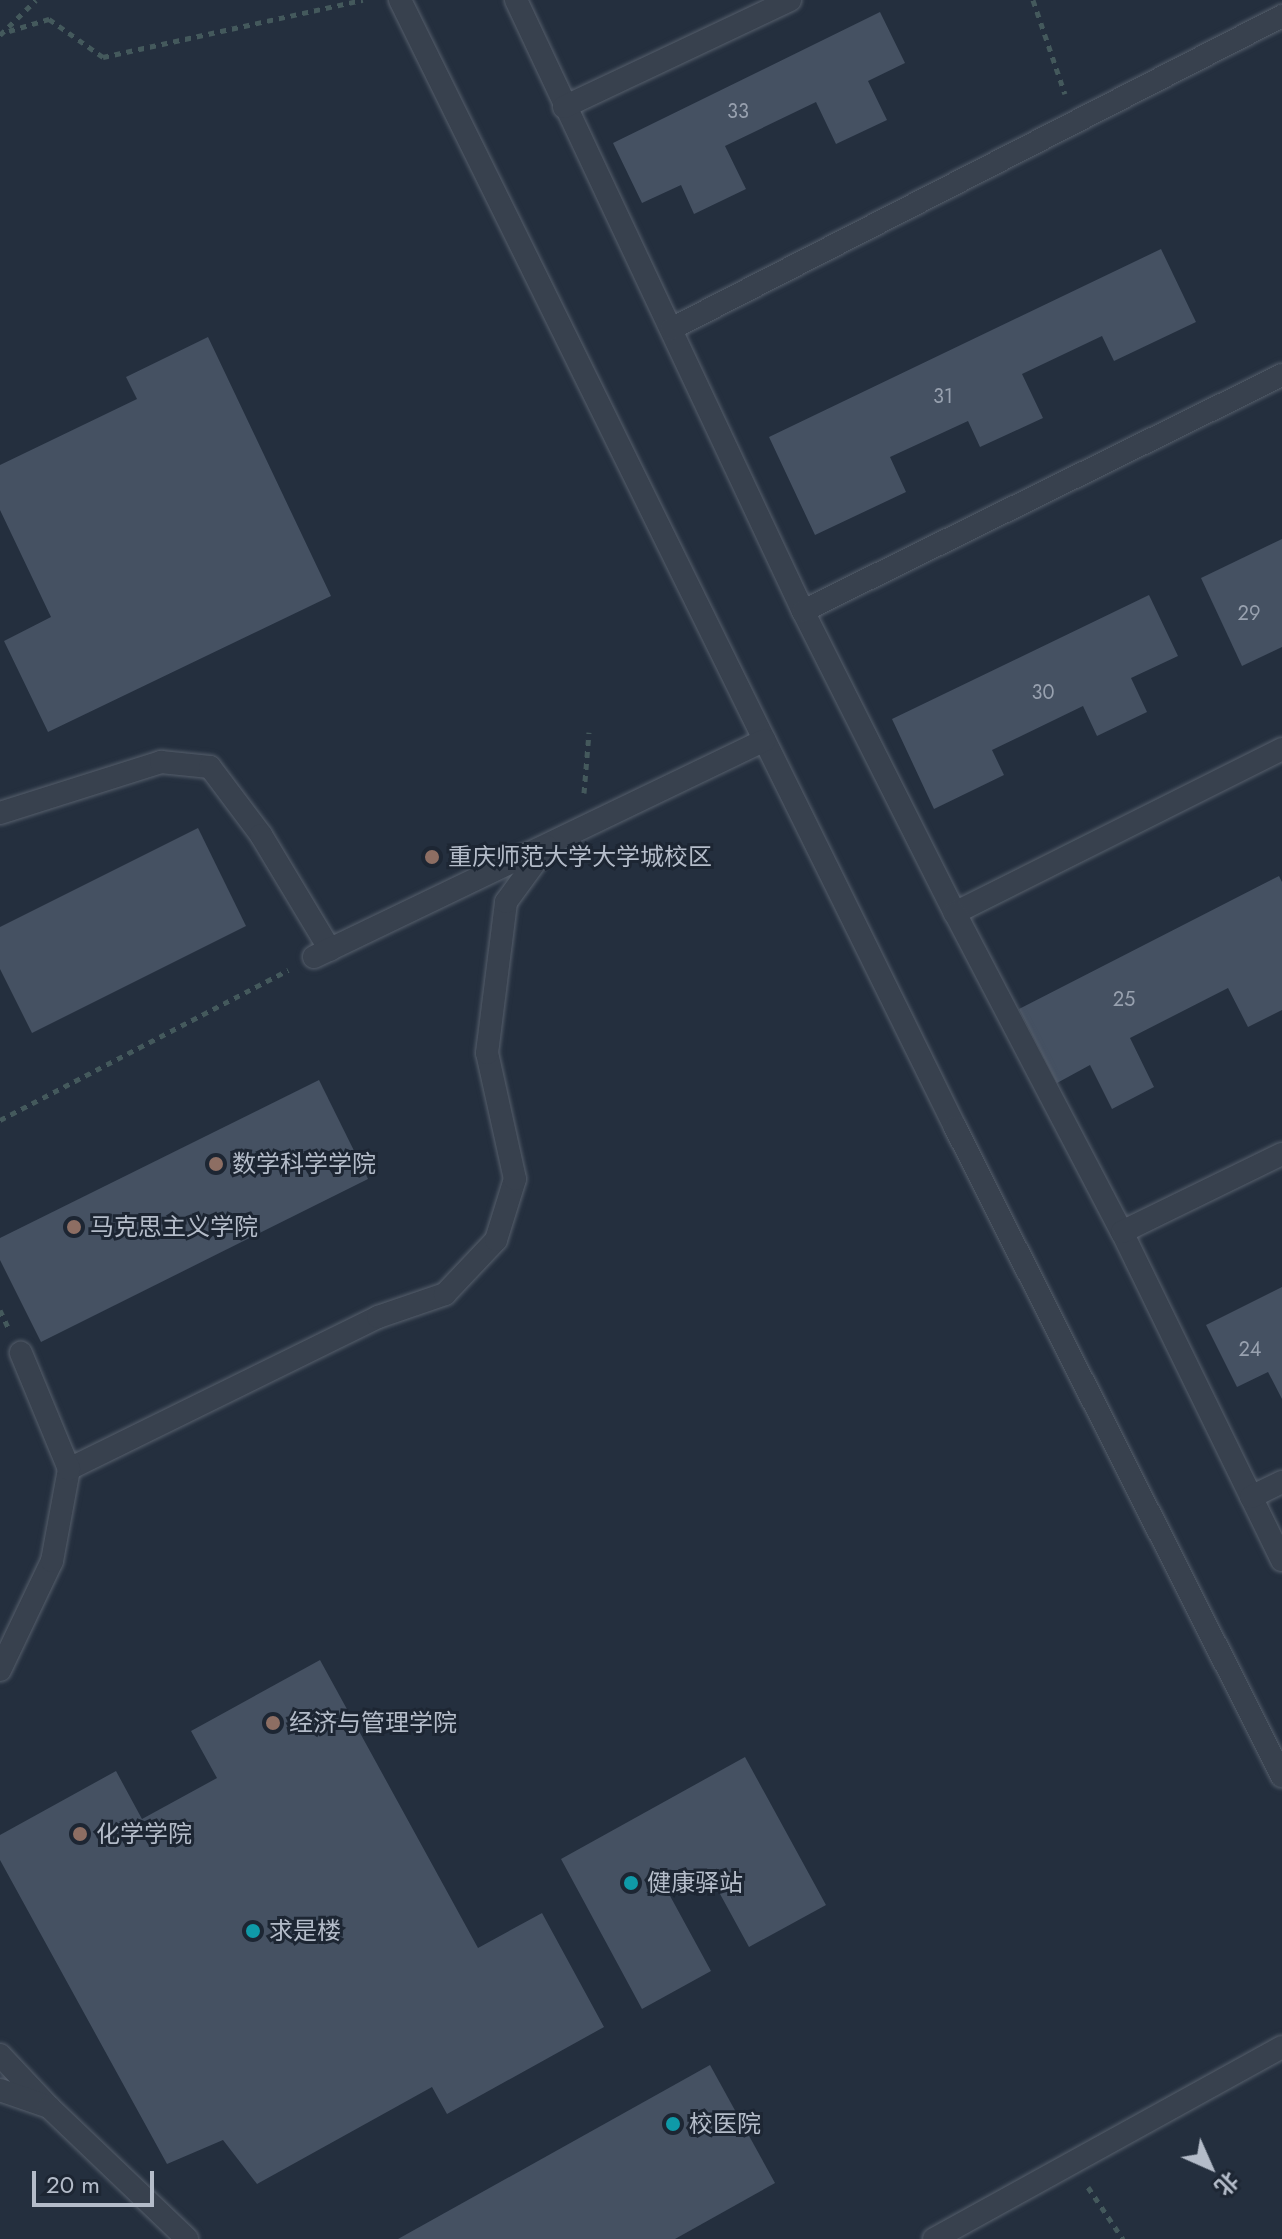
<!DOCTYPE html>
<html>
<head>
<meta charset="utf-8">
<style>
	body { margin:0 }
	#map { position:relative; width:1282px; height:2239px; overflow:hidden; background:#242f3e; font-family:Jost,"Noto Sans SC",sans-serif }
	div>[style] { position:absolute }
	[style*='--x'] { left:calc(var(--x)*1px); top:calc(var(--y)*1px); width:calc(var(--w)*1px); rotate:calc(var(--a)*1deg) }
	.building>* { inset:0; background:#455162 }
	.path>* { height:5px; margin-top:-2.5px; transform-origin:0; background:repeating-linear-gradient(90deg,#44595c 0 6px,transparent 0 12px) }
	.roads { filter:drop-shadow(0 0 2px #565f6c) drop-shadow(0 0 2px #565f6c) }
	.service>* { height:22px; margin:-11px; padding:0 11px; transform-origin:11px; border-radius:11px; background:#38414e }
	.dots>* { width:22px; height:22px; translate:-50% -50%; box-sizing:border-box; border:4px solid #1d2633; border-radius:50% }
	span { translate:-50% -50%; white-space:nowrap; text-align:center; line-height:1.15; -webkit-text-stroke:6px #1d2633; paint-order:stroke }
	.number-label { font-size:20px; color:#98a1af }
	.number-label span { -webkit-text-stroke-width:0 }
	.poi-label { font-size:24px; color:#b4bcc9 }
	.left { translate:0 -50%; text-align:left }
	.north { position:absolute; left:1170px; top:2127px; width:80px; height:80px; -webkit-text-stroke:6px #1d2633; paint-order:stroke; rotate:135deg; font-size:22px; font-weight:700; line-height:32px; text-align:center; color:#b4bcc9 }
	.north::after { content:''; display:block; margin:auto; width:28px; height:36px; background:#b4bcc9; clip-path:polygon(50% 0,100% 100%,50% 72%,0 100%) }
	.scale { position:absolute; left:32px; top:2171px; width:122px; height:36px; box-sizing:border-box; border:4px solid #b4bcc9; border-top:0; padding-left:10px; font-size:24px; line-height:28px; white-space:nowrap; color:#b4bcc9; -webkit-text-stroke:6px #1d2633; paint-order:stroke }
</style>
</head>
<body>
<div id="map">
	<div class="building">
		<i style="clip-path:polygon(880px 12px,905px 63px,868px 81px,887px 120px,836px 144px,816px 102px,725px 146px,746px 189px,694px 214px,681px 185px,642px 203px,613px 143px)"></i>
		<i style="clip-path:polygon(1161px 249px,1196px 322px,1114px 361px,1102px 336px,1022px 374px,1043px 418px,980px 447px,968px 421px,890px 457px,906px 492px,815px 535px,769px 437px)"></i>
		<i style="clip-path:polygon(208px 337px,331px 596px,48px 732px,4px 641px,51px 617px,0 510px,0 465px,137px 399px,126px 377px)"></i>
		<i style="clip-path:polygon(1282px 539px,1282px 647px,1242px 666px,1201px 578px)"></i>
		<i style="clip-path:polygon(1149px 595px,1178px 656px,1131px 678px,1147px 712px,1097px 736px,1083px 706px,992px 750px,1004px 775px,934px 809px,892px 719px)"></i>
		<i style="clip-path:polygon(198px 828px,246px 926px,32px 1033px,0 969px,0 927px)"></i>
		<i style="clip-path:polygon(1279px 876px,1282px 882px,1282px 1010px,1248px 1027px,1228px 988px,1130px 1038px,1154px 1087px,1112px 1109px,1090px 1065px,1057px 1083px,1019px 1009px)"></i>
		<i style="clip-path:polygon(319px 1080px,368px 1179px,41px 1342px,0 1260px,0 1238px)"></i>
		<i style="clip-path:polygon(1282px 1287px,1282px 1399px,1268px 1372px,1237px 1387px,1206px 1325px)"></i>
		<i style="clip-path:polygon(320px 1660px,478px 1948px,542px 1913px,604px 2027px,447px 2114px,432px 2087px,257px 2184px,223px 2140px,167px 2164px,0 1860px,0 1835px,116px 1771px,142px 1819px,217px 1778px,191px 1731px)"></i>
		<i style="clip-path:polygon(745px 1757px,826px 1905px,749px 1947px,708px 1872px,669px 1894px,711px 1971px,642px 2009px,561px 1859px)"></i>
		<i style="clip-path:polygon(710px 2065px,775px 2183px,675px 2239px,398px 2239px)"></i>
	</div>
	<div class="path">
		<i style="--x:1033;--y:0;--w:99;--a:71.2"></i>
		<i style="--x:9;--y:31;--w:42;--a:-16.7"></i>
		<i style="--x:49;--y:19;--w:66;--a:35.1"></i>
		<i style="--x:103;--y:57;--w:266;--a:-12.4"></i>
		<i style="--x:0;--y:35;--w:50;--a:-44.2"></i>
		<i style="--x:584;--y:793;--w:61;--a:-85.3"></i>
		<i style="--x:0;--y:1120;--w:325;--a:-27.5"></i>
		<i style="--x:0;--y:1310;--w:19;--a:65"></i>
		<i style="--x:1088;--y:2187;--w:63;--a:56.1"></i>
	</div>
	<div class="roads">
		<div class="service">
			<i style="--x:400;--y:0;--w:1256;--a:63.78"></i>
			<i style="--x:955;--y:1127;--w:727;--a:63.26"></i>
			<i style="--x:516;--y:0;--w:675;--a:64.84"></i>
			<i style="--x:803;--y:611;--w:338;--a:63.3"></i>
			<i style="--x:564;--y:107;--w:250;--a:-25.3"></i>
			<i style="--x:671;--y:329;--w:687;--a:-27.12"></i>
			<i style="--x:803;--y:611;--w:534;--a:-26.23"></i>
			<i style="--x:1282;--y:749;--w:366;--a:153.4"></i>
			<i style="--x:955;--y:913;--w:360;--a:62.4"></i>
			<i style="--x:1122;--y:1232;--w:365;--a:64"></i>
			<i style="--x:0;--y:813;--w:169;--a:-17.6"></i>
			<i style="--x:161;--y:762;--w:49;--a:5.8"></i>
			<i style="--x:210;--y:767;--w:85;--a:53.1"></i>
			<i style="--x:261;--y:835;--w:134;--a:59"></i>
			<i style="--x:314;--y:957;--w:500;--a:-25.7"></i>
			<i style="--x:1122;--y:1232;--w:178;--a:-26"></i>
			<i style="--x:69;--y:1469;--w:344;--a:-26.2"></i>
			<i style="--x:378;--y:1317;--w:71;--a:-18.9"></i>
			<i style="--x:445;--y:1294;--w:74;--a:-46.6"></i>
			<i style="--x:496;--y:1240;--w:64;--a:-72.7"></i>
			<i style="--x:515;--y:1179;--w:129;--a:-102.5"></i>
			<i style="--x:487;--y:1053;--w:152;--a:-82.8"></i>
			<i style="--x:506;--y:902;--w:69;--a:-53.8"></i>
			<i style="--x:1251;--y:1497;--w:34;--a:-26"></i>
			<i style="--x:0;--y:1670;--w:121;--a:-64.5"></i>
			<i style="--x:52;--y:1561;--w:94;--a:-79.5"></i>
			<i style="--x:69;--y:1469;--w:126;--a:-112.5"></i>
			<i style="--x:0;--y:2055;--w:66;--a:46.8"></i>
			<i style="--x:0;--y:2090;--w:52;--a:19.1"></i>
			<i style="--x:49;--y:2107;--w:191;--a:43.7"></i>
			<i style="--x:934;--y:2239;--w:397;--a:-28.9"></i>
		</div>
	</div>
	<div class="dots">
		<i style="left:432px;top:857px;background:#8d6e63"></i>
		<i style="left:216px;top:1164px;background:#8d6e63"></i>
		<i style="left:74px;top:1227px;background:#8d6e63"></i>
		<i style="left:273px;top:1723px;background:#8d6e63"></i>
		<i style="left:80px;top:1834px;background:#8d6e63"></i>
		<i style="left:631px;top:1883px;background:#0f9aa8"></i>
		<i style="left:253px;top:1931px;background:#0f9aa8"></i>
		<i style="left:673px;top:2124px;background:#0f9aa8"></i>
	</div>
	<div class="number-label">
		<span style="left:738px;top:111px">33</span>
		<span style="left:943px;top:396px">31</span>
		<span style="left:1249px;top:613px">29</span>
		<span style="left:1043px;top:692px">30</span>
		<span style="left:1124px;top:999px">25</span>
		<span style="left:1250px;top:1349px">24</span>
	</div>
	<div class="poi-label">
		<span class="left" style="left:448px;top:857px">重庆师范大学大学城校区</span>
		<span class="left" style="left:232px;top:1164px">数学科学学院</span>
		<span class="left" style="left:90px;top:1227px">马克思主义学院</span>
		<span class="left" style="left:289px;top:1723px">经济与管理学院</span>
		<span class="left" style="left:96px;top:1834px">化学学院</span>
		<span class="left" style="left:647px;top:1883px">健康驿站</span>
		<span class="left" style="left:269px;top:1931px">求是楼</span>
		<span class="left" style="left:689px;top:2124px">校医院</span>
	</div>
	<div class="north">北</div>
	<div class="scale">20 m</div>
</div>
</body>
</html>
